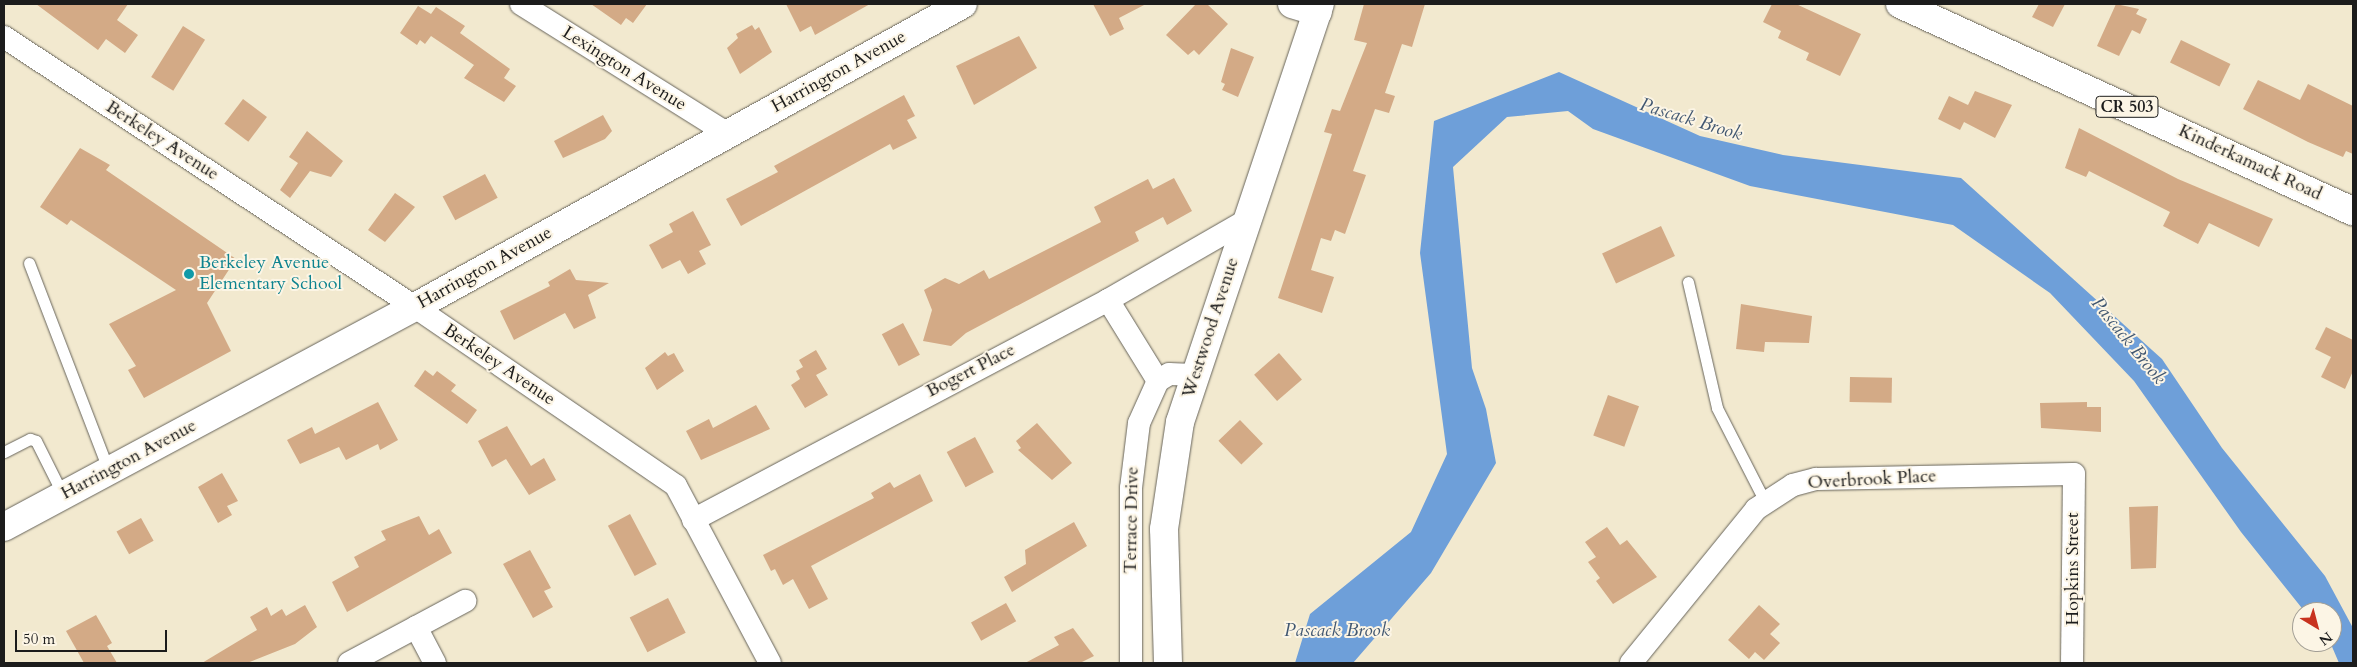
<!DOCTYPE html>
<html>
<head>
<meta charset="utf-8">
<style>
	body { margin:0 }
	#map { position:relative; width:2357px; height:667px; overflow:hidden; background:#f2e9cf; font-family:Cardo,serif }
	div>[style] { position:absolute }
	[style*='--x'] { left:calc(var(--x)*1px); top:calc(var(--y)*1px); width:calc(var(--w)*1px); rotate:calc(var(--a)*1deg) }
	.water>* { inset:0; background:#6e9fd9 }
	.building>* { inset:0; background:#d3aa86; transform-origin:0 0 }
	.roads { filter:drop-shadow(0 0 1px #67645b) drop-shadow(0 0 1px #67645b) }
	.lane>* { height:11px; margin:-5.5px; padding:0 5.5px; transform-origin:5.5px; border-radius:5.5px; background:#fff }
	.street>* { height:22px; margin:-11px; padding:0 11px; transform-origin:11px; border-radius:11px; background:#fff }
	.secondary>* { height:28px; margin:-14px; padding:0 14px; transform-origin:14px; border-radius:14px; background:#fff }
	.primary>* { height:28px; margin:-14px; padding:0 14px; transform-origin:14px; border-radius:14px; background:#fff }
	.dots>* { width:14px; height:14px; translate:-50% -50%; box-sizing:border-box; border:2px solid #fcf5e5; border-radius:50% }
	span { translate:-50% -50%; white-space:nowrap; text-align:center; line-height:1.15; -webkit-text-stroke:4px #fcf5e5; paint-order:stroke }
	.shield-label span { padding:1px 4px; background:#fcf5e5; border:1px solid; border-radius:4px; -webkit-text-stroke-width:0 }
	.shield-label { font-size:16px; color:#1c1c1c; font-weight:700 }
	.street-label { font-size:18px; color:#1c1c1c }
	.culture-label { font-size:18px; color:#0d838f }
	.left { translate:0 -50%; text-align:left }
	.water-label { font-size:19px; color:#415771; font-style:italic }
	.frame { position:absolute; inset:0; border:5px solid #1c1c1c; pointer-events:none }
	.north { position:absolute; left:2292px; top:602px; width:50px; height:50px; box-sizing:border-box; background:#fcf5e5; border:1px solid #a29e95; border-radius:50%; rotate:143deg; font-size:14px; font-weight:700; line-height:20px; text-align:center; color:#1c1c1c }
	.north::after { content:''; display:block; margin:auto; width:18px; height:22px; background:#c8321e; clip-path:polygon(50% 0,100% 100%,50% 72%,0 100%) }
	.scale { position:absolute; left:15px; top:630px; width:152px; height:22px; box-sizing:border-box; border:2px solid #1c1c1c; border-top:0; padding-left:6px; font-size:15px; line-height:18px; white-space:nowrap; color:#1c1c1c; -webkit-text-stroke:4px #fcf5e5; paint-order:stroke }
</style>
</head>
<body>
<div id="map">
	<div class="water">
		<i style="clip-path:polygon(1559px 72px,1700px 136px,1783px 155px,1961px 178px,2162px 359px,2222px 448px,2325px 576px,2353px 628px,2353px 663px,2339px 663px,2330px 642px,2332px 612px,2305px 612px,2241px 532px,2134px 381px,2050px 293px,1953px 225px,1750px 186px,1593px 129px,1568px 111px,1507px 117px,1453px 167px,1472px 368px,1486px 409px,1496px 463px,1431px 573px,1353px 663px,1295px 663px,1310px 614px,1411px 532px,1447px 454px,1420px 253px,1434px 121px)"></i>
	</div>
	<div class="building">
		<i style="clip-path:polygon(36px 4px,128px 4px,117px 20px,138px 35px,125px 53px,106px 39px,98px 50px)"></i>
		<i style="clip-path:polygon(591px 4px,647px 4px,633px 23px,626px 18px,621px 25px)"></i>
		<i style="clip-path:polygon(786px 4px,870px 4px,815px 35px,811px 26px,800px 32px)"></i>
		<i style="clip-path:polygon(1093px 4px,1146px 4px,1119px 18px,1124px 29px,1110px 36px)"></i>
		<i style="clip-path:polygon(1196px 4px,1207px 4px,1228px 24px,1199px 55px,1194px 50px,1188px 55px,1166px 35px)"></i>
		<i style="clip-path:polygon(1364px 4px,1425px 4px,1412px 47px,1402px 44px,1385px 93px,1395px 96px,1389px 113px,1375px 109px,1353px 171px,1366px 175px,1345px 234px,1335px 230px,1331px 241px,1321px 238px,1311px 270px,1334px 277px,1322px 313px,1278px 298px,1332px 134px,1324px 132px,1332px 109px,1340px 111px,1367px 43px,1354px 40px)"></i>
		<i style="clip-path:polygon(1772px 4px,1796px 4px,1861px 34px,1840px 76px,1806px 60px,1809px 53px,1778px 38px,1781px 31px,1763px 22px)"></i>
		<i style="clip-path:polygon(2039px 4px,2065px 4px,2053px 27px,2032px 17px)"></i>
		<i style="clip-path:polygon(2116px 4px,2139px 9px,2136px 14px,2147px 19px,2140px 34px,2132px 30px,2119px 56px,2097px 46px)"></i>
		<i style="clip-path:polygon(418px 6px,431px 14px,436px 7px,465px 26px,460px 33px,510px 69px,504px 78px,516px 86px,504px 102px,464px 78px,474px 65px,431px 36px,425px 44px,420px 40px,417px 45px,400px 33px)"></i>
		<i style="clip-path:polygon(752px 25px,755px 30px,759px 27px,772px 52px,740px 74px,727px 48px,738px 38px,736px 34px)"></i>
		<i style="left:183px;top:26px;width:26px;height:60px;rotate:32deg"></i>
		<i style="clip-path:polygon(1019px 36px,1037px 68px,974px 105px,956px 66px)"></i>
		<i style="left:2181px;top:40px;width:55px;height:25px;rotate:26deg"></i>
		<i style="clip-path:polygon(1231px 48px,1254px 57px,1238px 97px,1222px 90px,1225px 84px,1221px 82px)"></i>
		<i style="clip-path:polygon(2258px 80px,2300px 100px,2308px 84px,2353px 106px,2353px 154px,2346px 151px,2343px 157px,2308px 142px,2243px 109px)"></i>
		<i style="clip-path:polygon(1975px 91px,2012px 105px,1995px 138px,1964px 122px,1960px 130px,1938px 119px,1949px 96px,1968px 105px)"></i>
		<i style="clip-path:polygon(904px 95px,915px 116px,907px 120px,917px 138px,893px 150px,890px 144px,741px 226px,726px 199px,778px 172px,774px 166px)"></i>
		<i style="left:243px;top:99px;width:30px;height:31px;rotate:37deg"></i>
		<i style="clip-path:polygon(603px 115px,612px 131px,605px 139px,563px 158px,554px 141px)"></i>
		<i style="clip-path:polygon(2079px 128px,2178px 179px,2273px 219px,2259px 247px,2209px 223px,2198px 244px,2163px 226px,2170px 212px,2089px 171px,2086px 177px,2065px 168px)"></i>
		<i style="clip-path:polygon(307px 131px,343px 161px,331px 177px,310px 171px,290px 198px,280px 190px,298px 163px,289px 157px)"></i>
		<i style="clip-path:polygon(80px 148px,110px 165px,106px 170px,236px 259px,207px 303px,231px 351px,144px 398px,128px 370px,136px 366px,109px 324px,176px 290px,71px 220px,67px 225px,40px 207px)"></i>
		<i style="left:485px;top:174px;width:27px;height:48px;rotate:62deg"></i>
		<i style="clip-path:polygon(1174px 178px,1192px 211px,1167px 225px,1163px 217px,1135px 232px,1139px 241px,966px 333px,951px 346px,923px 341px,932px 310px,924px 290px,945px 278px,959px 284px,984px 270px,989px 279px,1101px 222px,1094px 207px,1148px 179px,1153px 189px)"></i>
		<i style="clip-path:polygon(395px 193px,415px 207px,385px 242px,368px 230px)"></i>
		<i style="clip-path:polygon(693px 211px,711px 245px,699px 251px,706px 264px,688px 274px,680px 260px,662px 269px,649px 245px,673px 232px,669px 224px)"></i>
		<i style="left:1661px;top:226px;width:33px;height:65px;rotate:65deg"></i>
		<i style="clip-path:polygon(570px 269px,576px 280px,609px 283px,588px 295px,596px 318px,574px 329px,565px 313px,514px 340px,500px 311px,550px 286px,548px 282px)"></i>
		<i style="clip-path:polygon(1741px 304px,1812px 316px,1809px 343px,1765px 342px,1764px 352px,1736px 349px)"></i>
		<i style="left:903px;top:323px;width:36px;height:24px;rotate:62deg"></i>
		<i style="clip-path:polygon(2326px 327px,2353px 340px,2353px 371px,2345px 389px,2321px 377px,2331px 357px,2315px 349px)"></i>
		<i style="clip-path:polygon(816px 350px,827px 369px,816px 375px,828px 395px,805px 408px,791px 385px,800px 379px,796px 371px,803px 367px,799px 360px)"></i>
		<i style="clip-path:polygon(665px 352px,668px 356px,674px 353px,684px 371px,657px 390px,645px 368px)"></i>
		<i style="left:1279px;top:353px;width:35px;height:33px;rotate:49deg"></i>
		<i style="clip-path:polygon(425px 370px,433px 376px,437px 371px,456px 385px,451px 391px,477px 410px,467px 424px,414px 386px)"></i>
		<i style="left:1850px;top:377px;width:42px;height:25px;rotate:1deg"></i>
		<i style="left:1608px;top:395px;width:33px;height:43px;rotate:20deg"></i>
		<i style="clip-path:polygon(378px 402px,398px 440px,380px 450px,378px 444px,346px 460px,339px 447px,300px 464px,287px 440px,312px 427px,315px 434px)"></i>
		<i style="clip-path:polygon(2087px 402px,2087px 407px,2101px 407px,2101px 432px,2041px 428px,2040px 403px)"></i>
		<i style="clip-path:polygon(756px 405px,770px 429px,701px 460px,686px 431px,709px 419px,713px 428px)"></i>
		<i style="left:1240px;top:420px;width:33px;height:30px;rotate:46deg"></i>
		<i style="clip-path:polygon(1037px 423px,1072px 463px,1052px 480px,1018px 450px,1021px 448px,1016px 441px)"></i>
		<i style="clip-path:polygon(507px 426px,531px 466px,544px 458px,556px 480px,529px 495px,506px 459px,492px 467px,478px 441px)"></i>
		<i style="left:975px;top:437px;width:40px;height:32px;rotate:62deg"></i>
		<i style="clip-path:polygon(222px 473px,238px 501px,227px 506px,232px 515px,218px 523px,198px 487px)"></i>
		<i style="clip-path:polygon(920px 474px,933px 501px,811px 566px,828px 599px,809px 609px,793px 579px,783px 585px,775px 569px,771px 571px,763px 555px,874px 498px,871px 493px,890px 482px,894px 488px)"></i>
		<i style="clip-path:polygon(2158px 506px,2156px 568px,2131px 569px,2129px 507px)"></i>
		<i style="left:630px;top:514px;width:57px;height:25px;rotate:62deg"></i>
		<i style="clip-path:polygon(419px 516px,429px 535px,439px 529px,452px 553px,347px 612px,332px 582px,359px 567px,354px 557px,386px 540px,381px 531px)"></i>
		<i style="left:141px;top:518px;width:26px;height:28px;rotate:61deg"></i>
		<i style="clip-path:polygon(1074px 522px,1087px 546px,1012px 592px,1004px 577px,1026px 564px,1025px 550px)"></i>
		<i style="clip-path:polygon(1607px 527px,1620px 545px,1627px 540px,1657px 577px,1613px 604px,1596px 581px,1600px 578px,1588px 562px,1596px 557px,1585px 542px)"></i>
		<i style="clip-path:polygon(530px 550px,551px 588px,544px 591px,553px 607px,533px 618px,503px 564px)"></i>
		<i style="left:668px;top:598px;width:39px;height:43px;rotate:63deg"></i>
		<i style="left:1006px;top:603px;width:21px;height:40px;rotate:61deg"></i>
		<i style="clip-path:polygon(305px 605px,317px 627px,295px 644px,247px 663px,202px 663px,257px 630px,250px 617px,267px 607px,271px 616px,282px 609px,286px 616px)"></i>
		<i style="clip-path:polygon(1759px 605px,1780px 624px,1770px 634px,1780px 643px,1764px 660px,1755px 652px,1749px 659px,1728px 640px)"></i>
		<i style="clip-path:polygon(96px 615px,112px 643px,107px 646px,117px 663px,84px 663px,66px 631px)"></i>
		<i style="clip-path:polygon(1073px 628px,1094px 656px,1080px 663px,1025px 663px,1059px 645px,1054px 637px)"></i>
	</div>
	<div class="roads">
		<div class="lane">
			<i style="--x:29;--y:263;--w:223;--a:69"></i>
			<i style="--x:1688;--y:282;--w:129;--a:77"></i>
			<i style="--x:1717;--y:408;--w:106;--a:62.9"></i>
			<i style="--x:4;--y:452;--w:29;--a:-27"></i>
			<i style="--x:30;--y:439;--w:6;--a:18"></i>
			<i style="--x:36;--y:441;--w:60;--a:63.4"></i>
		</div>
		<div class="street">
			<i style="--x:521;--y:4;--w:243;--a:32.1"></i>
			<i style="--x:4;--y:37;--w:492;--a:33.3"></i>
			<i style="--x:415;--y:307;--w:316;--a:34.4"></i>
			<i style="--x:676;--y:486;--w:200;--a:62"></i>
			<i style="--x:1108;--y:300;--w:95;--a:58.3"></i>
			<i style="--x:693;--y:520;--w:470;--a:-27.9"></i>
			<i style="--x:1108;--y:300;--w:160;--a:-29.9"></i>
			<i style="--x:416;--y:627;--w:41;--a:62.2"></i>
			<i style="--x:349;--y:663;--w:132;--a:-28.1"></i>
			<i style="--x:1131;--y:663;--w:175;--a:-90"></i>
			<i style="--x:1131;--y:488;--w:65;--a:-83"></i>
			<i style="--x:1139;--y:423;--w:46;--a:-65.7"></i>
			<i style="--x:1158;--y:381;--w:13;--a:-32"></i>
			<i style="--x:1169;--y:374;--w:25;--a:2"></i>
			<i style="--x:1631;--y:663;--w:198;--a:-50.9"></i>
			<i style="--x:1756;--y:509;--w:44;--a:-33"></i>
			<i style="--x:1793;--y:485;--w:24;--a:-15"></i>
			<i style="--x:1816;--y:479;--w:258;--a:-1.1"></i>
			<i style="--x:2074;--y:474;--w:189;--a:90.6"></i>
		</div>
		<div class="secondary">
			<i style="--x:1292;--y:4;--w:27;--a:17"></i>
			<i style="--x:4;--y:527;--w:466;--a:-28.2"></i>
			<i style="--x:415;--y:307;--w:626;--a:-28.94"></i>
			<i style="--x:1168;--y:663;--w:134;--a:-91.7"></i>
			<i style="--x:1164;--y:529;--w:108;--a:-81.5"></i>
			<i style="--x:1180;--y:422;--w:441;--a:-71.5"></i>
		</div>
		<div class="primary">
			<i style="--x:1900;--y:4;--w:498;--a:24.6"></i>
		</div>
	</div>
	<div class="dots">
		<i style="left:189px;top:274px;background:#0f9aa8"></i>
	</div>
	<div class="shield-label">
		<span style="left:2127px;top:107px">CR 503</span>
	</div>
	<div class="street-label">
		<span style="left:624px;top:69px;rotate:32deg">Lexington Avenue</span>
		<span style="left:839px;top:72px;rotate:-29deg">Harrington Avenue</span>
		<span style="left:162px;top:141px;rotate:33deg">Berkeley Avenue</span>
		<span style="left:2250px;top:163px;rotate:25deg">Kinderkamack Road</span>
		<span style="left:485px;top:268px;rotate:-29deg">Harrington Avenue</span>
		<span style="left:1211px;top:328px;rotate:-72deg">Westwood Avenue</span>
		<span style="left:499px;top:365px;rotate:34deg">Berkeley Avenue</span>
		<span style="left:971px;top:371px;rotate:-27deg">Bogert Place</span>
		<span style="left:129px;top:460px;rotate:-28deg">Harrington Avenue</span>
		<span style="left:1872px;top:480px;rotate:-3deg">Overbrook Place</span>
		<span style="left:1132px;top:520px;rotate:-89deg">Terrace Drive</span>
		<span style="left:2073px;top:569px;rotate:-90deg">Hopkins Street</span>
	</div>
	<div class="culture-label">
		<span class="left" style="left:199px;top:274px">Berkeley Avenue<br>Elementary School</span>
	</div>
	<div class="water-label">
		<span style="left:1691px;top:120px;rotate:17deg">Pascack Brook</span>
		<span style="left:2128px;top:341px;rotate:51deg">Pascack Brook</span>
		<span style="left:1337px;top:631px">Pascack Brook</span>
	</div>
	<div class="frame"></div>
	<div class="north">N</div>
	<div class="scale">50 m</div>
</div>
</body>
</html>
